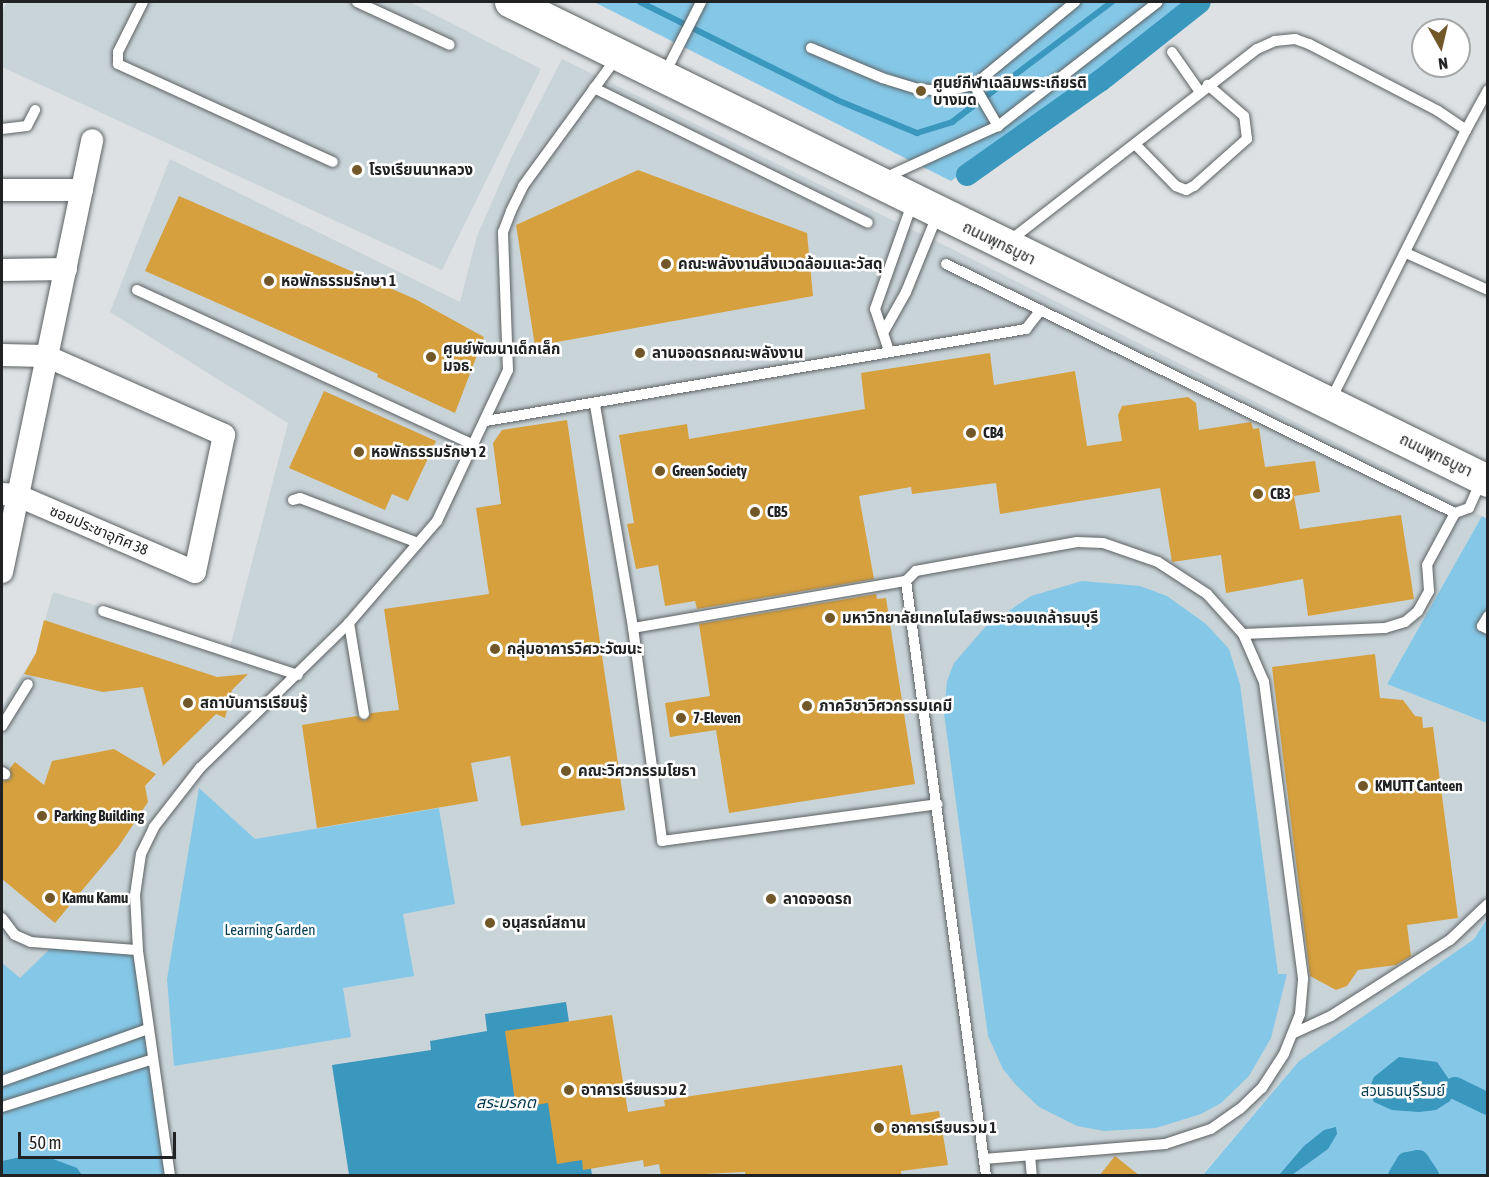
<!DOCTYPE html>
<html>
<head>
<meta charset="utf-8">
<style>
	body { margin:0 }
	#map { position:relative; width:1489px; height:1177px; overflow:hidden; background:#dde1e3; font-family:"Asap Condensed","Noto Sans Thai",sans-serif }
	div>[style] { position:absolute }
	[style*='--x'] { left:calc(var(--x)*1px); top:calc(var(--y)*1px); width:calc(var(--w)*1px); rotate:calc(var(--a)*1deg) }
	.built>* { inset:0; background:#c9d4d9 }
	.green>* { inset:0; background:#85c7e6 }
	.water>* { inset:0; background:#3a97be }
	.stream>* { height:6px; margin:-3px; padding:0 3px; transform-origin:3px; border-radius:3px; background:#3a97be }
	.canal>* { height:22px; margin:-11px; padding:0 11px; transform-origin:11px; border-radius:11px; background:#3a97be }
	.building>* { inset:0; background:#d7a03e }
	.roads { filter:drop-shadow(0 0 2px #5d6162) drop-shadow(0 0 2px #5d6162) }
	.service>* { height:10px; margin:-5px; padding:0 5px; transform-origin:5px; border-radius:5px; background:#fff }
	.minor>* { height:22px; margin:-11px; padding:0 11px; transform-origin:11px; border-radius:11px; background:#fff }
	.secondary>* { height:32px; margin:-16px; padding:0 16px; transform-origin:16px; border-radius:16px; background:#fff }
	.dots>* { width:16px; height:16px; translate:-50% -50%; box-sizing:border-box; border:3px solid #fff; border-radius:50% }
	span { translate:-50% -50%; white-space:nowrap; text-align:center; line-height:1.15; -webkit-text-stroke:5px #fff; paint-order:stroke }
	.poi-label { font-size:15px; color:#212223; font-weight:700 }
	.left { translate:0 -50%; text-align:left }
	.street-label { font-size:15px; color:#212223 }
	.park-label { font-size:15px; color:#053d52 }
	.water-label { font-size:16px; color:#00384c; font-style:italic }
	.frame { position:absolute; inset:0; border:3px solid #212223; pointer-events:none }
	.north { position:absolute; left:1411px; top:18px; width:60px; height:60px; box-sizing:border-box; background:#fff; border:2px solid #a6a7a7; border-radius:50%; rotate:172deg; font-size:16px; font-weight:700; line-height:24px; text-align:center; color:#212223 }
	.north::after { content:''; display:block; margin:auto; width:21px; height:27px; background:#725729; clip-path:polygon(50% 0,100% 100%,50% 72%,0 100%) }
	.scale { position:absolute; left:18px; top:1132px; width:158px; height:27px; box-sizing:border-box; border:3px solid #212223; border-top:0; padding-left:8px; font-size:18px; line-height:21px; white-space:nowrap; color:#212223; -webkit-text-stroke:4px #fff; paint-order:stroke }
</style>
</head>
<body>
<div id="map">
	<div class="built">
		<i style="clip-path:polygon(7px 2px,410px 2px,541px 69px,442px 270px,2px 67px,2px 12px)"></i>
		<i style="clip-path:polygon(562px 59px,950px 248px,1482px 516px,1387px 684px,1487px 723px,1487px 919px,1474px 939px,1299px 1061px,1202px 1175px,2px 1176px,2px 707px,36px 653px,53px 592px,230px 647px,288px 423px,110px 312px,170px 159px,460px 302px,477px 236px,513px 154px)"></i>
	</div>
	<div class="green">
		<i style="clip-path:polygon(594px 2px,1188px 2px,951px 181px)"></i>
		<i style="clip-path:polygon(1482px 516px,1487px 519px,1487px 723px,1387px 684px)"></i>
		<i style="clip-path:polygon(1082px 581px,1140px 586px,1167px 596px,1206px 624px,1229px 649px,1240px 684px,1278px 974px,1287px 974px,1271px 1038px,1249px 1076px,1221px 1103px,1201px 1114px,1156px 1128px,1104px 1131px,1077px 1126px,1039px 1107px,1016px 1085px,1003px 1069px,988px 1036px,968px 892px,944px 713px,947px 681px,954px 663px,986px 626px,1031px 596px)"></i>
		<i style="clip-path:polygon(199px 788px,255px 839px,439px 808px,455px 904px,403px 914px,414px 976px,343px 988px,351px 1037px,174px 1066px,167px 979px)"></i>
		<i style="clip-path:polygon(1487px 919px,1487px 1175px,1202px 1176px,1299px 1061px,1474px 939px)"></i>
		<i style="clip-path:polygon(55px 944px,138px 950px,170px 1175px,82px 1175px,77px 1168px,20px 1157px,2px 1161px,2px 963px,20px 978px)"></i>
	</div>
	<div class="water">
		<i style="clip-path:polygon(566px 1002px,592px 1175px,349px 1175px,332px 1065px,431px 1050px,430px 1041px,487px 1031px,485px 1014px)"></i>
		<i style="clip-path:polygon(1399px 1057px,1437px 1062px,1455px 1088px,1450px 1101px,1436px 1110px,1419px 1112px,1392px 1110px,1374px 1102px,1369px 1089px,1374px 1077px)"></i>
		<i style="clip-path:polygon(1336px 1127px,1337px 1134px,1328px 1149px,1292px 1175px,1279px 1175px,1304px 1146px,1324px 1130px)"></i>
		<i style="clip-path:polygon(20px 1157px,53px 1159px,77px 1168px,82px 1175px,2px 1175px,2px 1161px)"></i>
	</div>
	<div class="stream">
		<i style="--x:640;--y:2;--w:220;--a:26.4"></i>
		<i style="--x:837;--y:100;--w:87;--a:22.4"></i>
		<i style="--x:917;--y:133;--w:37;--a:-17"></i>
		<i style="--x:952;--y:122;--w:200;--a:-36.9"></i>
	</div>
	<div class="canal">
		<i style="--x:967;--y:175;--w:163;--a:-35.3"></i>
		<i style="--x:1100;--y:81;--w:127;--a:-38.3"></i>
		<i style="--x:1455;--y:1088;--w:37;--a:26"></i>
		<i style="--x:1399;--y:1176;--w:15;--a:-58"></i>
		<i style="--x:1407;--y:1163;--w:11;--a:-10"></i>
		<i style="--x:1418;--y:1161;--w:18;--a:56"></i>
	</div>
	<div class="building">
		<i style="clip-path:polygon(638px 170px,807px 233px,813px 296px,535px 346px,516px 225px)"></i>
		<i style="clip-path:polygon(179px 196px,415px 299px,484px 337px,455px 413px,377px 377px,378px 374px,145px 271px)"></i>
		<i style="clip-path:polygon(990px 353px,994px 385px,1075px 371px,1087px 446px,1122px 441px,1118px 415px,1122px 406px,1188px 397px,1196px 403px,1199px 430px,1251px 422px,1253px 429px,1259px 428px,1265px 467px,1315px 461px,1320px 492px,1294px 496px,1300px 529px,1401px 515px,1414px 599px,1308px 616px,1303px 579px,1226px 593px,1221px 555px,1172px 562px,1160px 488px,1000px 514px,996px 483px,912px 494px,911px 487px,859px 496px,874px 579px,697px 609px,695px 601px,665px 606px,658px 565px,636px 569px,627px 524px,634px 523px,619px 435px,687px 424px,689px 439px,865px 409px,861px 373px)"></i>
		<i style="clip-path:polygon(324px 391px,436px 441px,408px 501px,392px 494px,385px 510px,289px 468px)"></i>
		<i style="clip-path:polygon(567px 420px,625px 810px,521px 826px,510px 756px,471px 763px,478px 801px,317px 828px,302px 725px,357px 716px,365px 721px,371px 713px,399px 710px,384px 609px,489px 594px,476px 508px,501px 504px,493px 443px,502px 430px)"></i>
		<i style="clip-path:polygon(876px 594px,877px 599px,886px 598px,915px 784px,729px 813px,716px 730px,670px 737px,665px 703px,710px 696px,699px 624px)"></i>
		<i style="clip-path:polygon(44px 620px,217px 677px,248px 674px,232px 690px,225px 718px,216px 714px,163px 766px,143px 687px,103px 692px,24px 674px,36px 653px)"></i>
		<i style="clip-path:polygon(1375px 654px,1380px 698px,1403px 700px,1415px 716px,1422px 717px,1423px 728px,1433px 727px,1458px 918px,1407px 925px,1411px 956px,1396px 965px,1358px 970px,1347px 986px,1336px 990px,1310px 976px,1272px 667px)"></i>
		<i style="clip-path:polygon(114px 749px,156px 774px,145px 786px,148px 802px,119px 846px,55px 923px,2px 879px,2px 781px,11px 779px,10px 768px,15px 762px,44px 785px,52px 761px)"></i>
		<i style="clip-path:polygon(612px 1015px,628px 1112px,665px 1106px,664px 1100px,902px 1065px,911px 1115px,939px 1111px,948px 1165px,901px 1171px,901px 1176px,745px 1176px,745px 1172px,661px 1176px,659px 1164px,644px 1167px,643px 1160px,583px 1170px,582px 1160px,557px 1164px,548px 1103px,516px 1108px,505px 1031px)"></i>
		<i style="clip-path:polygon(1115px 1156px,1140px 1176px,1099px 1176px)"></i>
	</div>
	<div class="roads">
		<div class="service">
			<i style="--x:143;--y:2;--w:56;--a:116.6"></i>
			<i style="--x:118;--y:52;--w:12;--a:90"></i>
			<i style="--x:118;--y:64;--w:236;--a:24.5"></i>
			<i style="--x:357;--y:2;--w:102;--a:24.8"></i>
			<i style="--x:811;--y:48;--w:77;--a:22.9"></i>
			<i style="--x:882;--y:78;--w:38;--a:17"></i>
			<i style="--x:918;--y:89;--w:27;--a:4"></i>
			<i style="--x:945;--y:91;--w:30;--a:-12"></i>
			<i style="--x:974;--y:85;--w:131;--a:-39.4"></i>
			<i style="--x:1172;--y:52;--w:49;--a:55"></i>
			<i style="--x:664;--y:75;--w:82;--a:-63.1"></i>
			<i style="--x:974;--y:85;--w:48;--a:59.7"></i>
			<i style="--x:594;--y:88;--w:305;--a:26.2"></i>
			<i style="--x:2;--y:129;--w:25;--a:-7"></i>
			<i style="--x:27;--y:126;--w:18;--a:-63"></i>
			<i style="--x:1466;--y:130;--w:46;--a:-61.2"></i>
			<i style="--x:1135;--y:144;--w:59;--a:45.7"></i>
			<i style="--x:1176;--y:186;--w:11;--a:22"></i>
			<i style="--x:1186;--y:190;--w:9;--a:-27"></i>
			<i style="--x:1194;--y:186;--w:71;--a:-41.6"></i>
			<i style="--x:1247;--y:139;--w:23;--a:-97"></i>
			<i style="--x:1244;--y:116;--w:48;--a:-139.3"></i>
			<i style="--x:882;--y:179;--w:128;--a:-24.6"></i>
			<i style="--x:998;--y:126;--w:202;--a:-37.8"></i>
			<i style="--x:1008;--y:242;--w:315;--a:-37.8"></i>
			<i style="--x:1257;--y:49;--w:20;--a:-24"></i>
			<i style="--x:1275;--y:41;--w:20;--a:-6"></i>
			<i style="--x:1295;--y:39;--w:15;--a:20"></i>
			<i style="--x:1309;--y:44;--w:145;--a:27.4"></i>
			<i style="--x:1438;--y:111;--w:34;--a:34"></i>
			<i style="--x:1466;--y:130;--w:302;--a:116.6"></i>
			<i style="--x:1406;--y:253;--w:90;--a:24.3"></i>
			<i style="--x:946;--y:264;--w:567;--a:26.07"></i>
			<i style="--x:137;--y:290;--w:369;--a:24.7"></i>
			<i style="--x:883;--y:333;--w:47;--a:-60.7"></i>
			<i style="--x:906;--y:292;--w:85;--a:-67.9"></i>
			<i style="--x:889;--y:351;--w:44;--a:-108.4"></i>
			<i style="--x:875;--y:309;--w:114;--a:-70.6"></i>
			<i style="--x:595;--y:405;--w:226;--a:80.3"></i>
			<i style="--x:633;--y:628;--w:215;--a:82.2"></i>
			<i style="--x:662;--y:841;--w:278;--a:-7.6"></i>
			<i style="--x:486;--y:421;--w:548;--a:-9.67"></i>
			<i style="--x:1026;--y:329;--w:24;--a:-52"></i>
			<i style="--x:293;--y:500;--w:7;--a:-16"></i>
			<i style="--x:300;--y:498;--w:126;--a:20.9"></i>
			<i style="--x:103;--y:611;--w:205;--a:18.2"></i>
			<i style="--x:1488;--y:616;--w:12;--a:121"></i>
			<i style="--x:1482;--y:626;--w:7;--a:27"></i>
			<i style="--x:349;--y:623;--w:92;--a:80.6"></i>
			<i style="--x:633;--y:628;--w:277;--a:-9.8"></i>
			<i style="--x:1243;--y:634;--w:142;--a:-2.4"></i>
			<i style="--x:1385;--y:628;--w:21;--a:-17"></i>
			<i style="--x:1405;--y:622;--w:17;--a:-40"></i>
			<i style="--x:1418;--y:611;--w:23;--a:-61"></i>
			<i style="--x:1429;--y:591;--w:26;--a:-94"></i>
			<i style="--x:1427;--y:565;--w:59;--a:-61.7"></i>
			<i style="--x:1455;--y:513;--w:15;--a:-20"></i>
			<i style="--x:1469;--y:508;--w:30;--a:-66"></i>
			<i style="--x:2;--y:726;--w:49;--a:-58.2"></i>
			<i style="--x:2;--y:772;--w:4;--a:34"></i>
			<i style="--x:2;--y:918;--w:21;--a:53"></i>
			<i style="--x:15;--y:935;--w:17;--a:24"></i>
			<i style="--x:31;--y:942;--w:107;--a:4.3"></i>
			<i style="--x:1294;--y:1033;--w:41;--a:-24.7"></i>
			<i style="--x:1331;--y:1016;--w:141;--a:-32.6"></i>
			<i style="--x:1450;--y:940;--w:52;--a:-43.5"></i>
			<i style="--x:2;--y:1081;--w:155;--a:-19.6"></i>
			<i style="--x:2;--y:1107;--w:158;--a:-17.6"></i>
			<i style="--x:1030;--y:1155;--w:21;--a:85"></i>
			<i style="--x:984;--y:1159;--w:182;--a:-4.7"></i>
			<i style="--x:1165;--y:1144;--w:48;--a:-18.1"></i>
			<i style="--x:1211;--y:1129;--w:35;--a:-35"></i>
			<i style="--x:1240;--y:1109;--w:30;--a:-44"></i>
			<i style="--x:1262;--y:1088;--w:40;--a:-57.1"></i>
			<i style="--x:1284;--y:1054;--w:43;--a:-68.2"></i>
			<i style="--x:1300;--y:1014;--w:36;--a:-85"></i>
			<i style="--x:1303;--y:978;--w:299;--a:-97.5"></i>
			<i style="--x:1264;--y:682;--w:52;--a:-113.6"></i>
			<i style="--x:1243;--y:634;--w:54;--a:-132"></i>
			<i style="--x:1207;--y:594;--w:59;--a:-146.9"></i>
			<i style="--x:1158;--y:562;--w:58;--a:-160.9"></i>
			<i style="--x:1103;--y:543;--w:26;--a:-178"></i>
			<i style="--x:1077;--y:542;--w:164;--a:169.8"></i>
			<i style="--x:916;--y:571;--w:14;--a:135"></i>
			<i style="--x:906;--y:581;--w:600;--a:82.34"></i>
			<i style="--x:170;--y:1176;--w:228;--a:-98.1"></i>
			<i style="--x:138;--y:950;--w:55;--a:-93.1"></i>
			<i style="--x:135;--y:895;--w:41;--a:-81.7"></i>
			<i style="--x:141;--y:854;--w:30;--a:-64"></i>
			<i style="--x:154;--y:827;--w:75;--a:-52.1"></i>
			<i style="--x:200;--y:768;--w:208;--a:-44.2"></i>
			<i style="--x:349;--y:623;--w:135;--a:-49.2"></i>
			<i style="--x:437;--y:521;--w:167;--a:-64.8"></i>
			<i style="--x:508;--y:370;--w:138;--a:-92.1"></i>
			<i style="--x:503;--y:232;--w:22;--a:-69"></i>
			<i style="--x:511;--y:211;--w:28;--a:-64"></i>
			<i style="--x:523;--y:186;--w:160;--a:-53.9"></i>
		</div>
		<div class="minor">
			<i style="--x:2;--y:190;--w:80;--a:0"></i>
			<i style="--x:2;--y:270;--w:64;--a:-0.9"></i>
			<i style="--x:2;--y:355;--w:44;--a:1.3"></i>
			<i style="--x:46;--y:356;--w:195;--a:23.9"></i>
			<i style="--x:224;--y:435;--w:140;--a:102"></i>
			<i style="--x:195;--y:572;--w:195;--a:-156.7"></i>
			<i style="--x:16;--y:495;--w:14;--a:-176"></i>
			<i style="--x:2;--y:572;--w:441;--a:-78.2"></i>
		</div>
		<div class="secondary">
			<i style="--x:511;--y:2;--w:1088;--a:26.12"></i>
		</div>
	</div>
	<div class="dots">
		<i style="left:921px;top:91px;background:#725729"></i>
		<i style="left:357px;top:170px;background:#725729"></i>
		<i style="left:666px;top:264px;background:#725729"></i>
		<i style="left:269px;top:281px;background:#725729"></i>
		<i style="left:640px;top:353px;background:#725729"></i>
		<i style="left:431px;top:357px;background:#725729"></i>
		<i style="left:971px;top:433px;background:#725729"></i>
		<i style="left:359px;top:452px;background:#725729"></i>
		<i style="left:660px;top:471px;background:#725729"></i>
		<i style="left:1258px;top:494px;background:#725729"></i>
		<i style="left:755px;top:512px;background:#725729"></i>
		<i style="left:830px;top:618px;background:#725729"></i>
		<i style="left:495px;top:649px;background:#725729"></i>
		<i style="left:188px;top:703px;background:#725729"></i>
		<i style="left:807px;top:706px;background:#725729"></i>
		<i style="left:681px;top:718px;background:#725729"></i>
		<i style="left:566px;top:771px;background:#725729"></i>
		<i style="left:1363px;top:786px;background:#725729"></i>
		<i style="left:42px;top:816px;background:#725729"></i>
		<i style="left:50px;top:898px;background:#725729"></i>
		<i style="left:771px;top:899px;background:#725729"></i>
		<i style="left:490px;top:923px;background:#725729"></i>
		<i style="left:569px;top:1090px;background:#725729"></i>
		<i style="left:879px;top:1128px;background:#725729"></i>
	</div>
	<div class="poi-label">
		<span class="left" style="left:933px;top:91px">ศูนย์กีฬาเฉลิมพระเกียรติ<br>บางมด</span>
		<span class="left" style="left:369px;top:170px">โรงเรียนนาหลวง</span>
		<span class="left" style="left:678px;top:264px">คณะพลังงานสิ่งแวดล้อมและวัสดุ</span>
		<span class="left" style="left:281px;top:281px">หอพักธรรมรักษา 1</span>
		<span class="left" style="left:443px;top:357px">ศูนย์พัฒนาเด็กเล็ก<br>มจธ.</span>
		<span class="left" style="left:652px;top:353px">ลานจอดรถคณะพลังงาน</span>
		<span class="left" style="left:983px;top:433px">CB4</span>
		<span class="left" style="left:371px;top:452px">หอพักธรรมรักษา 2</span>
		<span class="left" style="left:672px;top:471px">Green Society</span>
		<span class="left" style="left:1270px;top:494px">CB3</span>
		<span class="left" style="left:767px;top:512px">CB5</span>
		<span class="left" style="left:842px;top:618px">มหาวิทยาลัยเทคโนโลยีพระจอมเกล้าธนบุรี</span>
		<span class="left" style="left:507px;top:649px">กลุ่มอาคารวิศวะวัฒนะ</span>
		<span class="left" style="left:200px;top:703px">สถาบันการเรียนรู้</span>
		<span class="left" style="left:819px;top:706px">ภาควิชาวิศวกรรมเคมี</span>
		<span class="left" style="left:693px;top:718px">7-Eleven</span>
		<span class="left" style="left:578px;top:771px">คณะวิศวกรรมโยธา</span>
		<span class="left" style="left:1375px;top:786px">KMUTT Canteen</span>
		<span class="left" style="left:54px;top:816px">Parking Building</span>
		<span class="left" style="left:62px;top:898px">Kamu Kamu</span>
		<span class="left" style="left:783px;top:899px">ลาดจอดรถ</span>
		<span class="left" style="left:502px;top:923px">อนุสรณ์สถาน</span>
		<span class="left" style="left:581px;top:1090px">อาคารเรียนรวม 2</span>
		<span class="left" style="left:891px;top:1128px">อาคารเรียนรวม 1</span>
	</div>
	<div class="street-label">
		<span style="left:999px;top:243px;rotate:26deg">ถนนพุทธบูชา</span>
		<span style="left:1436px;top:455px;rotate:26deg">ถนนพุทธบูชา</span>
		<span style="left:99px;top:530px;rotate:23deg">ซอยประชาอุทิศ 38</span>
	</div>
	<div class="park-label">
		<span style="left:270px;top:930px">Learning Garden</span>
		<span style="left:1403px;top:1091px">สวนธนบุรีรมย์</span>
	</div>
	<div class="water-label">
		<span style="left:506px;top:1102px">สระมรกต</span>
	</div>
	<div class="frame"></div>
	<div class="north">N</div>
	<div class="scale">50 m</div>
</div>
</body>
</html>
